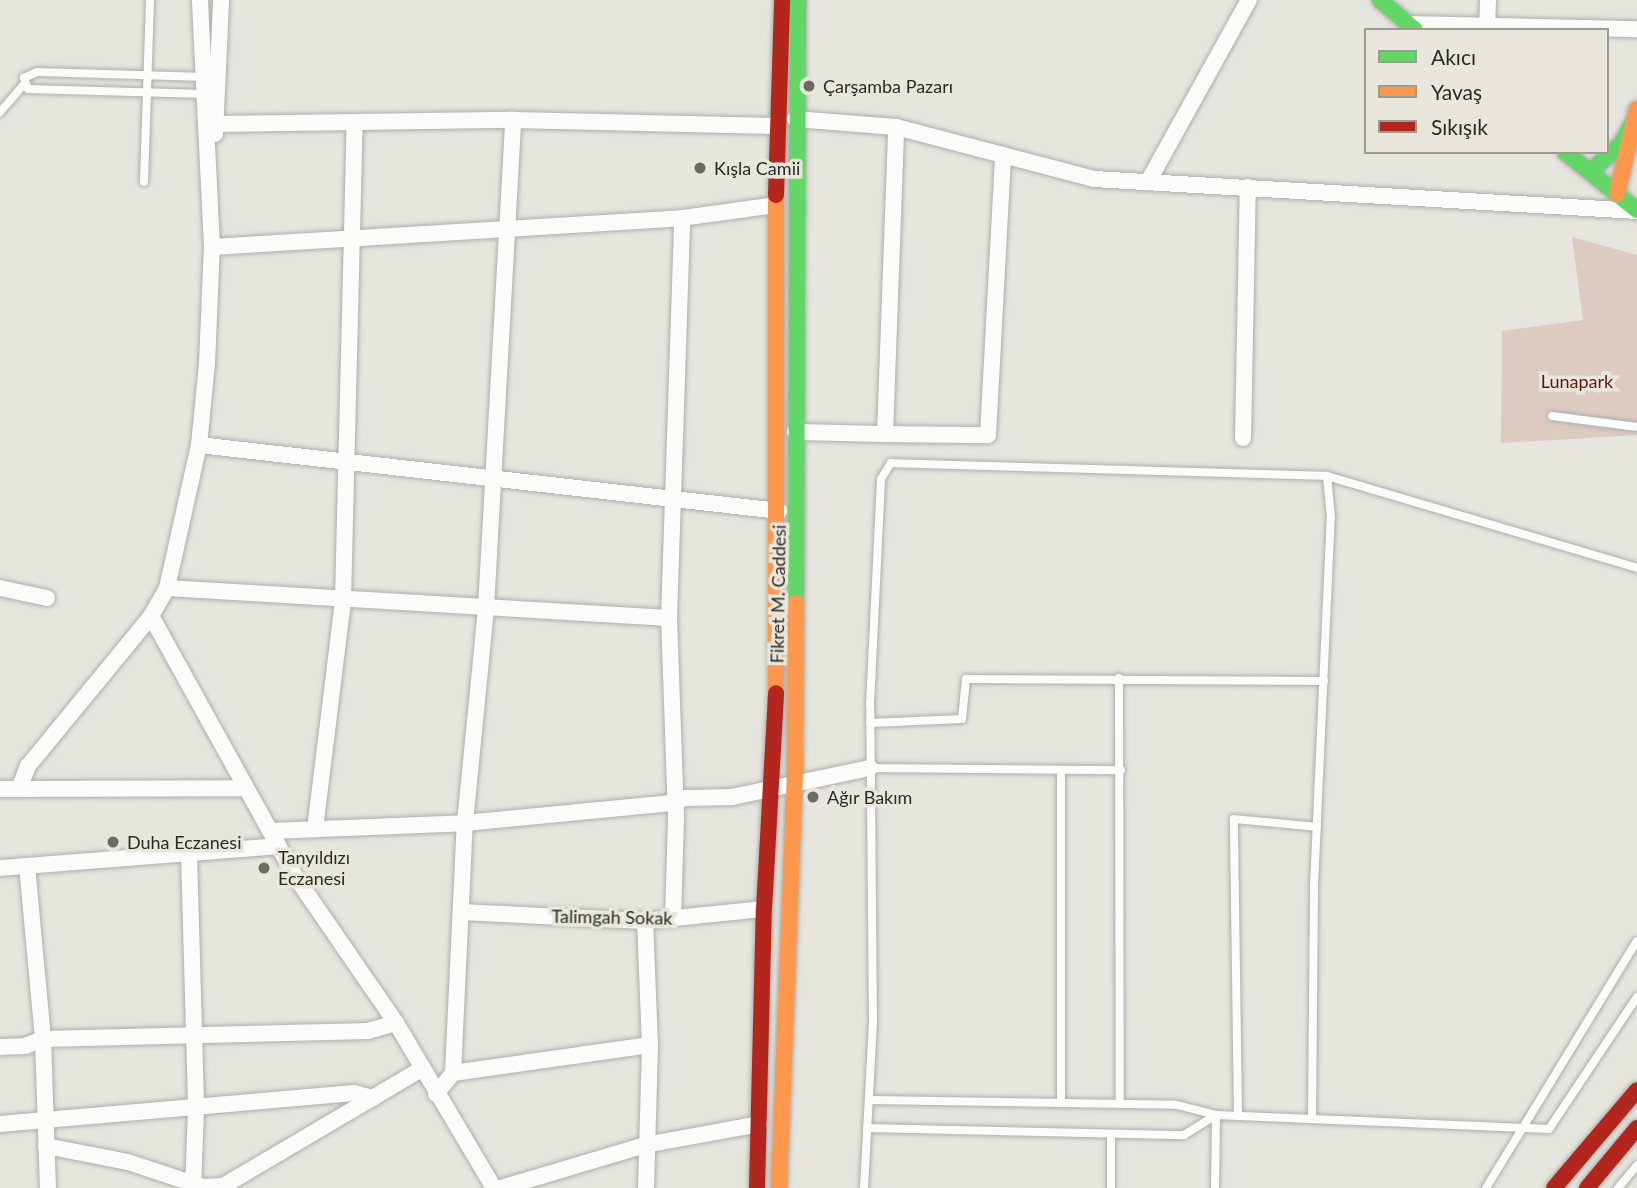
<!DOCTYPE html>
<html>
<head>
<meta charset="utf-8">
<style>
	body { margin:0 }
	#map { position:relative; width:1637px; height:1188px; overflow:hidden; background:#e6e5de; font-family:Lato,sans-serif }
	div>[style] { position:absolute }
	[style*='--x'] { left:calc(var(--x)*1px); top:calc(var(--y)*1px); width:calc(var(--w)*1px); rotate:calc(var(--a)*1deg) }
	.green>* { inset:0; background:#ddcbc2 }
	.roads { filter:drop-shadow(0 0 2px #aeaea9) drop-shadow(0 0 2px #aeaea9) }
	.lane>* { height:8px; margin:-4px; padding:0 4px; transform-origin:4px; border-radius:4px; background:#fbfbfa }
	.street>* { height:16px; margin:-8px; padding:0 8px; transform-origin:8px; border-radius:8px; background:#fbfbfa }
	.fast>* { height:16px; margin:-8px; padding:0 8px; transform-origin:8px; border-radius:8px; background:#63d668 }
	.slow>* { height:16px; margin:-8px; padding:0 8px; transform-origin:8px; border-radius:8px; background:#ff974d }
	.jam>* { height:16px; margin:-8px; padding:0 8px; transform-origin:8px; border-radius:8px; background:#b3261e }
	.dots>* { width:19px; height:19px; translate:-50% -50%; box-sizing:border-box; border:4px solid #e9e7db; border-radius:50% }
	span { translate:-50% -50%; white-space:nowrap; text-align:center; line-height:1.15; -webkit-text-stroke:7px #e9e7db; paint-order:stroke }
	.poi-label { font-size:18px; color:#2b2b26 }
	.left { translate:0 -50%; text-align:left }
	.park-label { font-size:18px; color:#5a1d0b }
	.street-label { font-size:18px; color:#2b2b26 }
	.legend { position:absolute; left:1364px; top:28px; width:245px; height:126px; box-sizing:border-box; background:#e9e7db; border:2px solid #9d9c93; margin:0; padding:9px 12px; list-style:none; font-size:21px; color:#2b2b26 }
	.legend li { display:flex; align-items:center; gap:14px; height:35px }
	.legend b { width:35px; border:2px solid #9d9c93 }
</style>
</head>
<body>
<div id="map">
	<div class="green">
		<i style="clip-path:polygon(1572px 237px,1637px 255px,1637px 435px,1501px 443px,1502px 331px,1583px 320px)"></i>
	</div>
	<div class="roads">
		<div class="lane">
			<i style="--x:204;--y:94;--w:176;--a:-178.4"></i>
			<i style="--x:28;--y:89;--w:12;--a:-110"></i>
			<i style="--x:24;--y:78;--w:14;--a:-25"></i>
			<i style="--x:37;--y:72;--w:169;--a:1.7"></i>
			<i style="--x:0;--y:112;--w:37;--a:-49"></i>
			<i style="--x:144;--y:182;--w:182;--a:-88.1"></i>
			<i style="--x:1552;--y:416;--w:86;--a:7.4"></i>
			<i style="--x:1119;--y:678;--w:426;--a:89.9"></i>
			<i style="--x:870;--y:723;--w:92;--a:-2.5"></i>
			<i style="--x:962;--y:719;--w:40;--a:-84.3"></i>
			<i style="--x:966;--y:679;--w:358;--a:0.3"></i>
			<i style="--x:870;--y:768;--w:251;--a:0.5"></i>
			<i style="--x:869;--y:1100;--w:308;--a:0.9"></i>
			<i style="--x:1177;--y:1105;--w:40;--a:14.4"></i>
			<i style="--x:1216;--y:1115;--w:333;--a:2.4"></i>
			<i style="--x:1549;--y:1129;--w:159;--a:-56.3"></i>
			<i style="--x:1061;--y:1103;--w:333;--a:-90"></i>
			<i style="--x:1238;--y:1116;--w:297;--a:-90.8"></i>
			<i style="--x:1234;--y:819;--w:83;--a:5.5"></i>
			<i style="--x:1312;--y:1119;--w:233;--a:-89.5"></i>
			<i style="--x:1314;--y:886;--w:368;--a:-87.4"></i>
			<i style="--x:1331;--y:518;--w:42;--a:-95.4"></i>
			<i style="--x:867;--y:1128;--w:317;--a:1.3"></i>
			<i style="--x:1184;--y:1135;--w:38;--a:-32"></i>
			<i style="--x:864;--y:1188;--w:165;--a:-86.9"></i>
			<i style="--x:873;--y:1023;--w:318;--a:-90.5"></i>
			<i style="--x:870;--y:705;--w:226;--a:-87.2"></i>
			<i style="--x:881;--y:479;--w:19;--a:-58"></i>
			<i style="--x:891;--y:463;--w:436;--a:1.7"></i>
			<i style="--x:1327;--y:476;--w:323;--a:16.5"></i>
			<i style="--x:1111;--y:1188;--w:54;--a:-90"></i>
			<i style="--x:1215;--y:1188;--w:73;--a:-89.2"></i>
			<i style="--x:1486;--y:1188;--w:289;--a:-58.6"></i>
			<i style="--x:1618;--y:1188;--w:30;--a:-50"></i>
		</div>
		<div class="street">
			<i style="--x:1408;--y:24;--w:229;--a:1.3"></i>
			<i style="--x:1487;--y:30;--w:30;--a:-88"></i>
			<i style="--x:795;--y:119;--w:101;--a:4.5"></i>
			<i style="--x:896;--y:127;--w:205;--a:14.7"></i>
			<i style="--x:1094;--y:179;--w:544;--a:3.37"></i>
			<i style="--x:216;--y:124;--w:297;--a:-0.8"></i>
			<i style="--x:513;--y:120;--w:264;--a:1.3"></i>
			<i style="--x:215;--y:134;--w:134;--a:-87.4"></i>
			<i style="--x:1148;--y:182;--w:208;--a:-61"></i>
			<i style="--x:212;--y:247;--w:471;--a:-3.5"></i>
			<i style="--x:795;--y:432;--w:90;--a:1.3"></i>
			<i style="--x:885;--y:434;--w:307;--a:-87.9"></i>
			<i style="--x:885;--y:434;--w:103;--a:0.6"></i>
			<i style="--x:988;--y:435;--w:280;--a:-86.9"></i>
			<i style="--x:1243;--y:438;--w:251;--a:-88.9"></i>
			<i style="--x:199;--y:445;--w:584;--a:6.49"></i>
			<i style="--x:0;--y:588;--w:48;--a:12"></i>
			<i style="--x:167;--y:588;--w:503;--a:3.42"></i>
			<i style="--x:151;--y:616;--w:297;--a:61"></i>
			<i style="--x:295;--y:876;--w:178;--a:55.5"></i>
			<i style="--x:396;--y:1023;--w:192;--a:59.3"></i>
			<i style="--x:0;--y:789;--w:245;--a:-0.2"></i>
			<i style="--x:19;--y:789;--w:25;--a:-69"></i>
			<i style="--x:28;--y:766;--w:194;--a:-50.6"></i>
			<i style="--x:151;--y:616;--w:32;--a:-60"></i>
			<i style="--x:167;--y:588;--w:147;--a:-77.4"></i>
			<i style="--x:199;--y:445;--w:81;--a:-84.4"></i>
			<i style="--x:207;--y:364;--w:117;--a:-87.6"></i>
			<i style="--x:212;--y:247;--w:247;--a:-92.8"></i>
			<i style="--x:315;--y:829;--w:231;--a:-83"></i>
			<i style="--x:343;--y:600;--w:478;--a:-88.6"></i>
			<i style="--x:270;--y:831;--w:195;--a:-2.3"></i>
			<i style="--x:465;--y:823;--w:208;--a:-5.5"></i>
			<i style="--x:672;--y:803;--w:14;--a:-21"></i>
			<i style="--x:685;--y:798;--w:47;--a:-1.2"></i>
			<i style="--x:732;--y:797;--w:141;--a:-11.9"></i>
			<i style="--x:189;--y:853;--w:255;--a:88.4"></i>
			<i style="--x:196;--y:1108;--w:80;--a:92.1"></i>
			<i style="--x:27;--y:866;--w:174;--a:84.7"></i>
			<i style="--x:43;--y:1039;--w:149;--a:88.1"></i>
			<i style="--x:0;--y:868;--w:279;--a:-4.5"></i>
			<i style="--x:461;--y:912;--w:184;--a:2.8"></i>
			<i style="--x:645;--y:921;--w:120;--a:-5.8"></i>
			<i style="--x:673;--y:919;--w:102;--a:-88.3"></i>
			<i style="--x:676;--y:817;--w:199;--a:-92"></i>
			<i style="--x:669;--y:618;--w:400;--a:-88.1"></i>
			<i style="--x:682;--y:218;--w:95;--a:-7.9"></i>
			<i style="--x:645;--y:921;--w:124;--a:87.7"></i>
			<i style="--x:650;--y:1045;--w:143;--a:91.6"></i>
			<i style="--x:0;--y:1047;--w:25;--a:-2"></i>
			<i style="--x:25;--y:1046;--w:19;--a:-21"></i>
			<i style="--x:43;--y:1039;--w:325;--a:-1.4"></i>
			<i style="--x:368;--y:1031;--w:29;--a:-16"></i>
			<i style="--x:453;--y:1073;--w:199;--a:-8.1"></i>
			<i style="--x:436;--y:1094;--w:27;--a:-51"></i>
			<i style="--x:453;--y:1073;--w:250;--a:-87.3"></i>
			<i style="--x:465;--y:823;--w:216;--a:-84.4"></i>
			<i style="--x:486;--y:608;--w:489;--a:-86.8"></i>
			<i style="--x:0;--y:1124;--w:355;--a:-5"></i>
			<i style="--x:354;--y:1093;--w:20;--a:15"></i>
			<i style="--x:46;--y:1146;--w:84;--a:11"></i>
			<i style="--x:128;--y:1162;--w:79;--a:18.4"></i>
			<i style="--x:203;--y:1187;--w:20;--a:-3"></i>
			<i style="--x:223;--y:1186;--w:232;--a:-30.5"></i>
			<i style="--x:501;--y:1188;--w:150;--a:-16.6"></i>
			<i style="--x:645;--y:1145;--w:116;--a:-10.4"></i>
		</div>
		<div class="fast">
			<i style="--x:1380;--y:0;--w:46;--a:40.6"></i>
			<i style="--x:1565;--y:152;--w:92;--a:38.9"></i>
			<i style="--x:1590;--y:172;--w:43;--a:-42.2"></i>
			<i style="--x:1622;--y:143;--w:18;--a:-63"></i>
			<i style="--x:796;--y:603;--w:603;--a:-89.81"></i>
		</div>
		<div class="slow">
			<i style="--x:1617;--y:194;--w:87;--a:-76.8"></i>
			<i style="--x:776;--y:693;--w:498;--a:-90"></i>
			<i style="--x:779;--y:1188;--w:423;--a:-87.8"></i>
			<i style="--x:795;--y:765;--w:162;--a:-89.6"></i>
		</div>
		<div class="jam">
			<i style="--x:776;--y:195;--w:195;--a:-88.2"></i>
			<i style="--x:757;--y:1188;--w:279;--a:-88.6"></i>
			<i style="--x:764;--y:909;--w:216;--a:-86.8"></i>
			<i style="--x:1554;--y:1188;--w:128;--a:-49.7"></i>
			<i style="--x:1587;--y:1188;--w:78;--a:-50.2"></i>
		</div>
	</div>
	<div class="dots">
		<i style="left:809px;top:86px;background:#6c6c66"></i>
		<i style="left:700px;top:168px;background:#6c6c66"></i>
		<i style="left:813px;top:797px;background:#6c6c66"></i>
		<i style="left:113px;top:842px;background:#6c6c66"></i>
		<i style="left:264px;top:868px;background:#6c6c66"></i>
	</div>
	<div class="poi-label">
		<span class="left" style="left:823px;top:86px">Çarşamba Pazarı</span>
		<span class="left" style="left:714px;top:168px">Kışla Camii</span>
		<span class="left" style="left:827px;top:797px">Ağır Bakım</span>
		<span class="left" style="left:127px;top:842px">Duha Eczanesi</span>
		<span class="left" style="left:278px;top:868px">Tanyıldızı<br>Eczanesi</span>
	</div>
	<div class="park-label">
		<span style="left:1577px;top:381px">Lunapark</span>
	</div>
	<div class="street-label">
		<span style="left:778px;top:594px;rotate:-89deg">Fikret M. Caddesi</span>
		<span style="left:612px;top:917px;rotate:1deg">Talimgah Sokak</span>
	</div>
	<ul class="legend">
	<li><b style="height:9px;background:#63d668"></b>Akıcı</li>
	<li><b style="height:9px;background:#ff974d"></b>Yavaş</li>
	<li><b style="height:9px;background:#b3261e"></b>Sıkışık</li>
	</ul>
</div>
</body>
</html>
